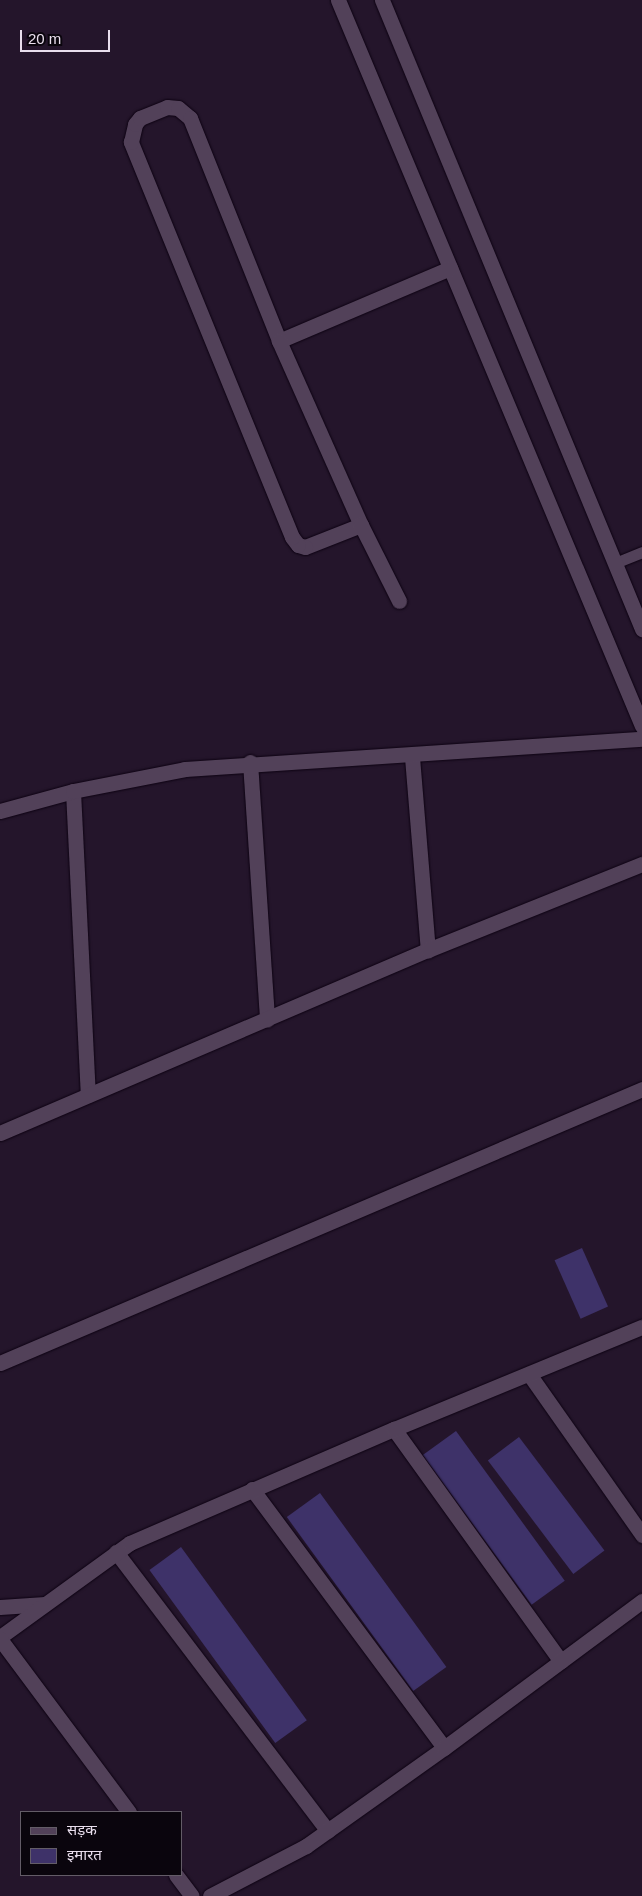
<!DOCTYPE html>
<html>
<head>
<meta charset="utf-8">
<style>
	body { margin:0 }
	#map { position:relative; width:642px; height:1896px; overflow:hidden; background:#24152b; font-family:Arial,"Noto Sans Devanagari",sans-serif }
	div>[style] { position:absolute }
	[style*='--x'] { left:calc(var(--x)*1px); top:calc(var(--y)*1px); width:calc(var(--w)*1px); rotate:calc(var(--a)*1deg) }
	.building>* { inset:0; background:#3e3269; transform-origin:0 0 }
	.roads { filter:drop-shadow(0 0 1px #0d0212) drop-shadow(0 0 1px #0d0212) }
	.lane>* { height:11px; margin:-5.5px; padding:0 5.5px; transform-origin:5.5px; border-radius:5.5px; background:#524159 }
	.street>* { height:15px; margin:-7.5px; padding:0 7.5px; transform-origin:7.5px; border-radius:7.5px; background:#524159 }
	span { translate:-50% -50%; white-space:nowrap; text-align:center; line-height:1.15; -webkit-text-stroke:4.5px #0a050d; paint-order:stroke }
	.legend { position:absolute; left:20px; top:1811px; width:162px; height:65px; box-sizing:border-box; background:#0a050d; border:1px solid #635c67; margin:0; padding:6px 9px; list-style:none; font-size:15px; color:#e9deed }
	.legend li { display:flex; align-items:center; gap:10px; height:25px }
	.legend b { width:25px; border:1px solid #635c67 }
	.scale { position:absolute; left:20px; top:30px; width:90px; height:22px; box-sizing:border-box; border:2px solid #e9deed; border-top:0; padding-left:6px; font-size:15px; line-height:18px; white-space:nowrap; color:#e9deed; -webkit-text-stroke:4px #0a050d; paint-order:stroke }
</style>
</head>
<body>
<div id="map">
	<div class="building">
		<i style="left:582px;top:1248px;width:64px;height:30px;rotate:66deg"></i>
		<i style="left:456px;top:1431px;width:185px;height:41px;rotate:54deg"></i>
		<i style="left:519px;top:1437px;width:142px;height:39px;rotate:53deg"></i>
		<i style="left:320px;top:1493px;width:215px;height:41px;rotate:54deg"></i>
		<i style="left:181px;top:1547px;width:214px;height:39px;rotate:54deg"></i>
	</div>
	<div class="roads">
		<div class="lane">
			<i style="--x:615;--y:563;--w:29;--a:-22"></i>
		</div>
		<div class="street">
			<i style="--x:338;--y:0;--w:787;--a:67.28"></i>
			<i style="--x:382;--y:0;--w:681;--a:67.54"></i>
			<i style="--x:279;--y:341;--w:186;--a:-23.1"></i>
			<i style="--x:361;--y:525;--w:60;--a:158.6"></i>
			<i style="--x:305;--y:547;--w:7;--a:-164"></i>
			<i style="--x:298;--y:545;--w:10;--a:-127"></i>
			<i style="--x:292;--y:537;--w:427;--a:-112.2"></i>
			<i style="--x:131;--y:142;--w:18;--a:-77"></i>
			<i style="--x:135;--y:124;--w:8;--a:-50"></i>
			<i style="--x:140;--y:118;--w:29;--a:-22"></i>
			<i style="--x:167;--y:107;--w:11;--a:5"></i>
			<i style="--x:178;--y:108;--w:16;--a:40"></i>
			<i style="--x:190;--y:118;--w:240;--a:68.2"></i>
			<i style="--x:279;--y:341;--w:201;--a:66"></i>
			<i style="--x:361;--y:525;--w:85;--a:63.4"></i>
			<i style="--x:412;--y:757;--w:194;--a:85.3"></i>
			<i style="--x:250;--y:762;--w:258;--a:86.2"></i>
			<i style="--x:73;--y:791;--w:304;--a:87.2"></i>
			<i style="--x:0;--y:811;--w:76;--a:-15.3"></i>
			<i style="--x:73;--y:791;--w:114;--a:-11.1"></i>
			<i style="--x:185;--y:769;--w:458;--a:-3.8"></i>
			<i style="--x:0;--y:1133;--w:465;--a:-23.2"></i>
			<i style="--x:428;--y:950;--w:231;--a:-21.9"></i>
			<i style="--x:0;--y:1363;--w:698;--a:-23.11"></i>
			<i style="--x:529;--y:1374;--w:197;--a:54.9"></i>
			<i style="--x:394;--y:1429;--w:286;--a:54.3"></i>
			<i style="--x:252;--y:1489;--w:322;--a:53.4"></i>
			<i style="--x:116;--y:1552;--w:350;--a:52.8"></i>
			<i style="--x:0;--y:1607;--w:45;--a:-3.8"></i>
			<i style="--x:0;--y:1637;--w:160;--a:-35.9"></i>
			<i style="--x:130;--y:1543;--w:288;--a:-23.4"></i>
			<i style="--x:394;--y:1429;--w:268;--a:-22.4"></i>
			<i style="--x:0;--y:1639;--w:216;--a:53.3"></i>
			<i style="--x:176;--y:1875;--w:26;--a:53"></i>
			<i style="--x:210;--y:1896;--w:108;--a:-27.5"></i>
			<i style="--x:306;--y:1846;--w:169;--a:-35.4"></i>
			<i style="--x:444;--y:1748;--w:247;--a:-36.6"></i>
		</div>
	</div>
	<ul class="legend">
	<li><b style="height:6px;background:#524159"></b>सड़क</li>
	<li><b style="height:14px;background:#3e3269"></b>इमारत</li>
	</ul>
	<div class="scale">20 m</div>
</div>
</body>
</html>
